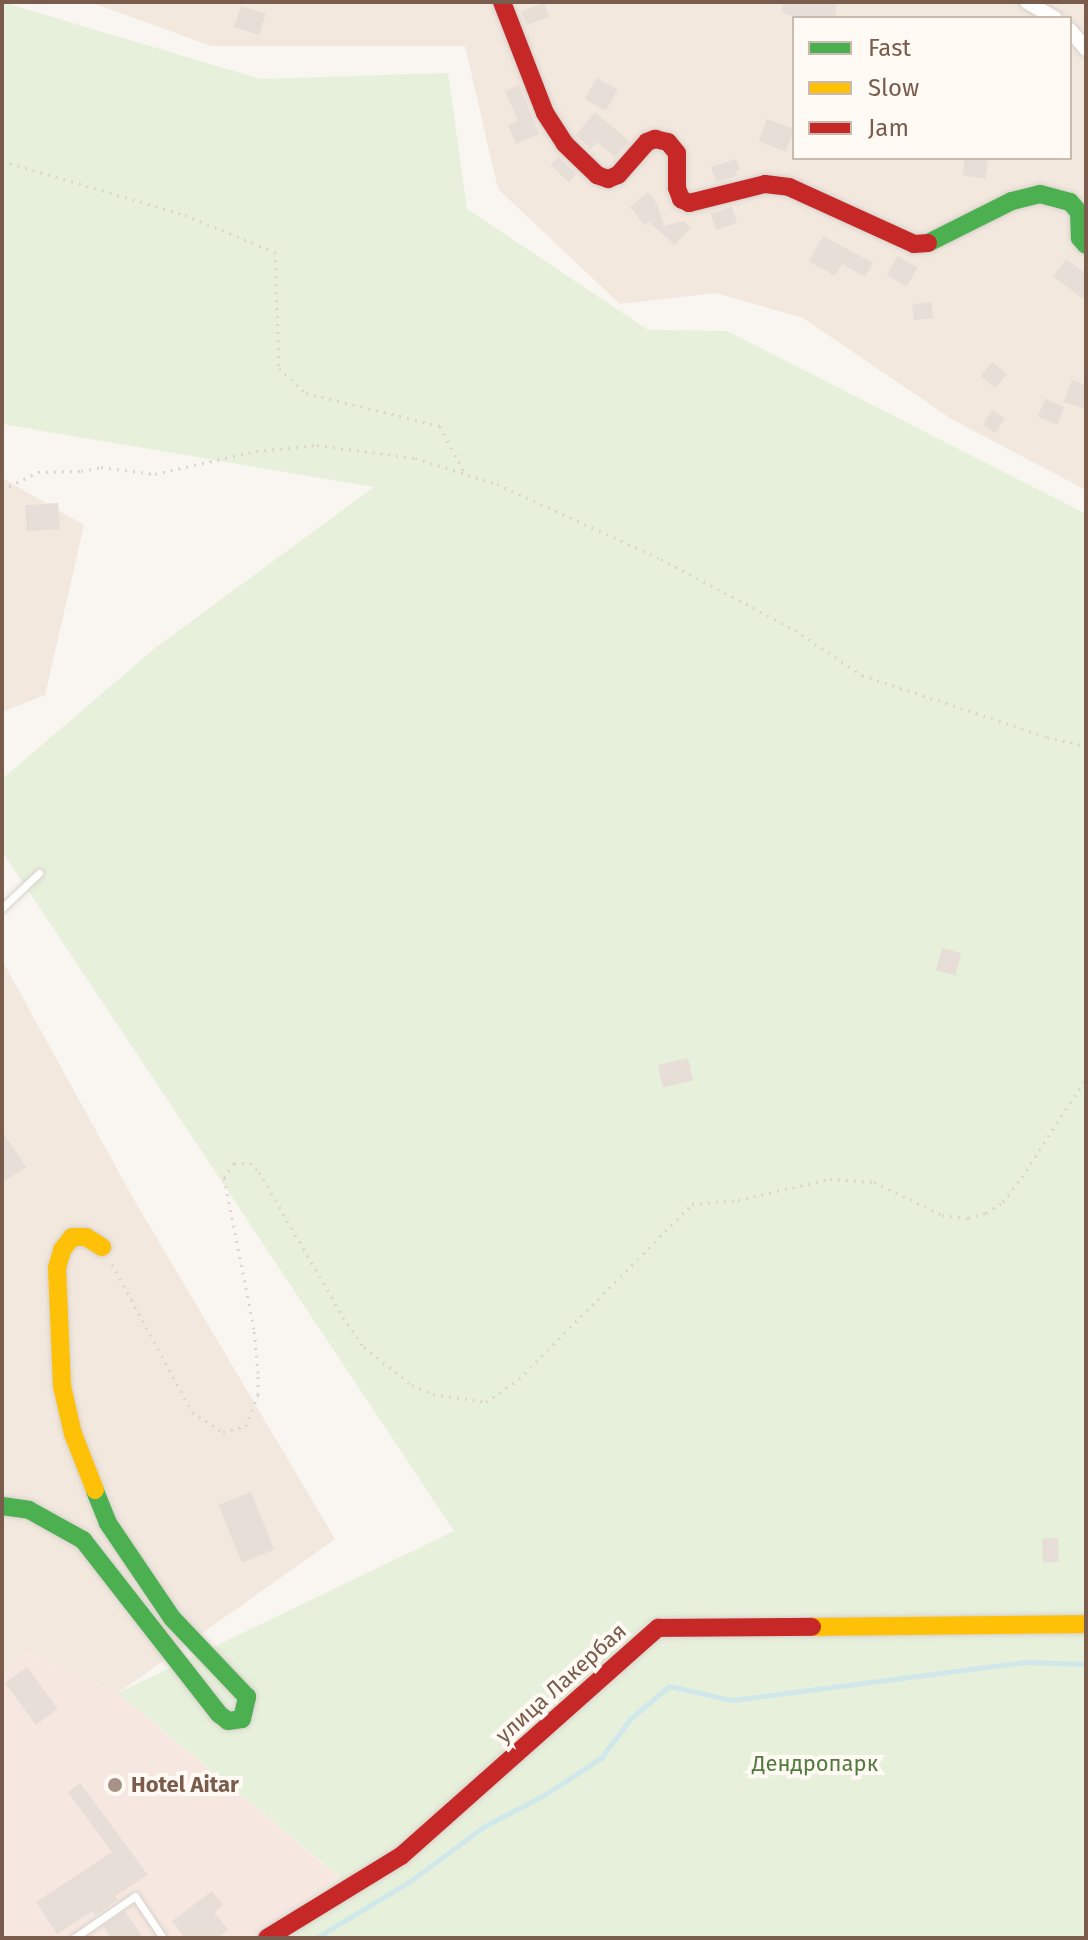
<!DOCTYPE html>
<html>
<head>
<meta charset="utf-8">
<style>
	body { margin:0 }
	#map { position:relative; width:1088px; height:1940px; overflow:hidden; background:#f9f5f0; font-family:"Fira Sans",sans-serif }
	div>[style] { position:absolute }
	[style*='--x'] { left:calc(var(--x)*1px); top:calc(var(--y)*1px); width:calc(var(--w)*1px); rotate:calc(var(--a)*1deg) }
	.residential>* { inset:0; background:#f2e8de }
	.commercial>* { inset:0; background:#f6e8e1 }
	.green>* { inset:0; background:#e7f0db }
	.stream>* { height:5px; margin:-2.5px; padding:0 2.5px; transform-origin:2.5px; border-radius:2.5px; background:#d0e8ea }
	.building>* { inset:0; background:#e6ded7; transform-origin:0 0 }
	.path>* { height:3px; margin-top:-1.5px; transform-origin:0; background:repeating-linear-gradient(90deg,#dcd5d0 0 2px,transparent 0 8px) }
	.roads { filter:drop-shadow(0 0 2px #d7d1cb) drop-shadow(0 0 2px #d7d1cb) }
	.lane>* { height:7px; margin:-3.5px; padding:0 3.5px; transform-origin:3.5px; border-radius:3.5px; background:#fefefd }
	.street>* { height:14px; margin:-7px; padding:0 7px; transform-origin:7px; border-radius:7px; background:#fefefd }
	.fast>* { height:18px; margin:-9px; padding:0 9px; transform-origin:9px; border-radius:9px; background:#4caf50 }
	.slow>* { height:18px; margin:-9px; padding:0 9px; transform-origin:9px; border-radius:9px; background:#ffc107 }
	.jam>* { height:18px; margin:-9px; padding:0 9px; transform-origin:9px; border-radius:9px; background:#c62828 }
	.dots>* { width:22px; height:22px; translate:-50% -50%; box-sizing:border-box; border:4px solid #fffaf3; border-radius:50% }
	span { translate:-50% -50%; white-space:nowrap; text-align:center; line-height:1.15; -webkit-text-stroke:8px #fffaf3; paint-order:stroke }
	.street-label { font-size:22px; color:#7a5c4d }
	.park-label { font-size:22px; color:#537a41 }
	.poi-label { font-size:22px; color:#7a5c4d; font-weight:700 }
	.left { translate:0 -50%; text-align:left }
	.frame { position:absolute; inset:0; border:4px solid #7a5c4d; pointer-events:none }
	.legend { position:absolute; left:792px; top:16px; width:280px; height:144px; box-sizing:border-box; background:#fffaf3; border:2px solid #cabbb1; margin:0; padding:10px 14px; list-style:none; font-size:24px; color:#7a5c4d }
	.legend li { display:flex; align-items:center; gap:16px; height:40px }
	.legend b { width:40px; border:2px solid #cabbb1 }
</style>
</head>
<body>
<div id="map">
	<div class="residential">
		<i style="clip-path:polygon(evenodd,90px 2px,1086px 2px,1086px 490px,953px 420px,803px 318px,715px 293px,620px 304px,498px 189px,465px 46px,211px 46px,90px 2px,794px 18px,1070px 18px,1070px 158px,794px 158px,794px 18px)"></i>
		<i style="clip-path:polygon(2px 478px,84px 525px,45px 695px,2px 712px)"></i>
		<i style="clip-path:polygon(2px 960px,133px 1198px,335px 1539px,118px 1693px,27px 1654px,2px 1679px)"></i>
	</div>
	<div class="commercial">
		<i style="clip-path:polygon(26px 1654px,118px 1693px,340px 1878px,258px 1938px,2px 1938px,2px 1679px)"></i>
	</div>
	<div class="green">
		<i style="clip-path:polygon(2px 2px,260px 79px,448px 73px,467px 209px,648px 330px,727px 331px,1086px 514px,1086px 1938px,270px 1938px,340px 1877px,118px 1693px,454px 1531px,2px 851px,2px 779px,155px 648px,374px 487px,2px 424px)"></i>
	</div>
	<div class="stream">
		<i style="--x:316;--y:1938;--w:109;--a:-31.1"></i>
		<i style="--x:409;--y:1882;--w:92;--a:-36.6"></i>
		<i style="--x:483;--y:1827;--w:71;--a:-27.6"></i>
		<i style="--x:546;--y:1794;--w:66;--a:-33.2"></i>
		<i style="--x:601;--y:1758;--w:49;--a:-53.4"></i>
		<i style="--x:630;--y:1719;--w:51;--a:-40.2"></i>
		<i style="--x:669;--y:1686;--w:65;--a:12.5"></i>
		<i style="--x:732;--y:1700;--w:295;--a:-7.4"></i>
		<i style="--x:1025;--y:1662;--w:61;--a:1.9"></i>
	</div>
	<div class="building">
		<i style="clip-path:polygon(784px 2px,836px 2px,836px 18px,798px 18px,781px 12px)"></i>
		<i style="left:544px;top:3px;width:15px;height:24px;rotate:70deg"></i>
		<i style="left:241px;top:6px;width:26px;height:22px;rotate:18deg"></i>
		<i style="left:597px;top:78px;width:24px;height:24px;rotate:30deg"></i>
		<i style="clip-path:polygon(519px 85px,539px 134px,516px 144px,508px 125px,518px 121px,505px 91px)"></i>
		<i style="clip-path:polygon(595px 112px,629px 141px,615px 157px,597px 142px,591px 149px,576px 135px)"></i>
		<i style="left:767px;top:119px;width:29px;height:24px;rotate:20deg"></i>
		<i style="left:558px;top:157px;width:25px;height:11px;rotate:43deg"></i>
		<i style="left:965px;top:158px;width:23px;height:18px;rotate:7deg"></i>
		<i style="clip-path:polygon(736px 159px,740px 170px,736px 172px,737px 176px,716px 182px,711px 167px)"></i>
		<i style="clip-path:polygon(648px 192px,657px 204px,664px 226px,684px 221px,691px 227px,675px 245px,649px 222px,644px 225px,630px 207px)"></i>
		<i style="left:732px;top:207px;width:17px;height:22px;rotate:73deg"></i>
		<i style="clip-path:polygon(823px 236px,873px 263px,865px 277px,842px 264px,835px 276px,809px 261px)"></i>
		<i style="left:898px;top:256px;width:23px;height:22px;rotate:31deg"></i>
		<i style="clip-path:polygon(1066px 259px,1086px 274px,1086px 301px,1053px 276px)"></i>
		<i style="left:931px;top:302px;width:16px;height:19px;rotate:83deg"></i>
		<i style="left:992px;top:362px;width:19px;height:18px;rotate:39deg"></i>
		<i style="clip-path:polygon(1072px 380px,1086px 385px,1086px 409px,1064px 402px)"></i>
		<i style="left:1045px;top:399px;width:21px;height:19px;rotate:23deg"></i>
		<i style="left:992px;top:410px;width:15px;height:18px;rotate:32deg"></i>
		<i style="left:58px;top:503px;width:26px;height:33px;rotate:86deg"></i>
		<i style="left:942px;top:948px;width:20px;height:23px;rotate:15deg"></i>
		<i style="left:688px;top:1058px;width:23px;height:31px;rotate:77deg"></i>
		<i style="clip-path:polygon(2px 1131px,26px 1167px,2px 1183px)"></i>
		<i style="left:251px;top:1492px;width:62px;height:35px;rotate:68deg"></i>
		<i style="left:1058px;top:1538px;width:24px;height:16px;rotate:88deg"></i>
		<i style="left:27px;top:1667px;width:52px;height:27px;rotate:54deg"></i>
		<i style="clip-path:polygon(80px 1783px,148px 1875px,115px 1896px,117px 1900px,96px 1915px,93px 1911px,57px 1934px,36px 1902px,112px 1852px,68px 1792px)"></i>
		<i style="clip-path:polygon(212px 1891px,223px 1905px,214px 1912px,228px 1930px,218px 1938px,185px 1938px,172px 1921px)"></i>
		<i style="clip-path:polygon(125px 1911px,143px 1938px,111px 1938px,103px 1926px)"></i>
	</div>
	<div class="path">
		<i style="--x:2;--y:161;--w:191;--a:16.4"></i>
		<i style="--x:185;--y:215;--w:97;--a:22.3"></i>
		<i style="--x:275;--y:252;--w:116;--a:88"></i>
		<i style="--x:279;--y:368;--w:37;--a:43"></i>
		<i style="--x:306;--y:393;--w:138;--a:13.8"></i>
		<i style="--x:440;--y:426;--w:52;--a:62.4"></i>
		<i style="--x:2;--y:490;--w:40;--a:-26.6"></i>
		<i style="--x:38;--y:472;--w:43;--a:-1.3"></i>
		<i style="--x:81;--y:471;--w:20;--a:-11"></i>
		<i style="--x:101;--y:467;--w:54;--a:7.4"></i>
		<i style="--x:155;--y:474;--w:104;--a:-12.8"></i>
		<i style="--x:256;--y:451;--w:61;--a:-5.6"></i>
		<i style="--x:317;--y:445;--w:99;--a:7.6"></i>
		<i style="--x:415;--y:458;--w:86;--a:17.6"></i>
		<i style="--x:497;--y:484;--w:180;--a:24.6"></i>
		<i style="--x:661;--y:559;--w:152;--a:27.9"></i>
		<i style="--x:795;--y:630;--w:81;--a:33.9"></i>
		<i style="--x:862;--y:675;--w:195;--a:18.5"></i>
		<i style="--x:1047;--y:737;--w:40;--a:13"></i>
		<i style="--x:112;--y:1264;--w:168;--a:61.6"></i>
		<i style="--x:192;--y:1412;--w:37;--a:33"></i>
		<i style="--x:223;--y:1432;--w:24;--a:-15"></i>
		<i style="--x:246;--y:1426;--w:34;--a:-69"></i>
		<i style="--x:258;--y:1394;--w:21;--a:-90"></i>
		<i style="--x:258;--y:1373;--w:44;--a:-95.2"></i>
		<i style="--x:254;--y:1329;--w:154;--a:-101.2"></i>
		<i style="--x:224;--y:1178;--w:18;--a:-56"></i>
		<i style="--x:234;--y:1163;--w:16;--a:0"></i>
		<i style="--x:250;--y:1163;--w:13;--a:45"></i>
		<i style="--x:259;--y:1172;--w:168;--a:59.9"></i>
		<i style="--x:343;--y:1317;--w:37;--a:55"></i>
		<i style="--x:364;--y:1347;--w:61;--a:38.4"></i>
		<i style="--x:412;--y:1385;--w:23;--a:23"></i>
		<i style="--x:433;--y:1394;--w:54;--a:8.6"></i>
		<i style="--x:486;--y:1402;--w:40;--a:-34.9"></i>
		<i style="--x:519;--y:1379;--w:246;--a:-45.3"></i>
		<i style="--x:692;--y:1204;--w:46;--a:-5"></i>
		<i style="--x:738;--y:1200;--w:94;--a:-12.9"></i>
		<i style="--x:830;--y:1179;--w:44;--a:3.9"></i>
		<i style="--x:874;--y:1182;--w:76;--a:25.9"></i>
		<i style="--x:942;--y:1215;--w:26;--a:7"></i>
		<i style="--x:968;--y:1218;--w:19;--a:-16"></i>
		<i style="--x:986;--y:1213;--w:20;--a:-33"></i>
		<i style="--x:1003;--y:1202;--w:31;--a:-53"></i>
		<i style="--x:1022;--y:1177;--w:118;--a:-57.1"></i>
	</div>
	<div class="roads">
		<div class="lane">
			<i style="--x:2;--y:908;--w:51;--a:-43.4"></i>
			<i style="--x:74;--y:1938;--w:74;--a:-34.5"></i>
			<i style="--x:135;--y:1896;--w:50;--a:56.3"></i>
		</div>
		<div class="street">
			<i style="--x:1027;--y:2;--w:32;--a:30"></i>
			<i style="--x:1070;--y:30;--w:25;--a:50"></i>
		</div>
		<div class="fast">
			<i style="--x:928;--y:243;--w:94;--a:-26.6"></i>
			<i style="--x:1012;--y:201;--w:29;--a:-14"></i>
			<i style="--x:1040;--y:194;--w:31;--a:15"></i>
			<i style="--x:1070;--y:202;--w:13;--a:48"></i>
			<i style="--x:1079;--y:212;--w:26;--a:88"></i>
			<i style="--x:1080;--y:238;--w:9;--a:49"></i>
			<i style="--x:2;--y:1506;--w:27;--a:8"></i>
			<i style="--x:29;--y:1510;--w:62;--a:29.1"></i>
			<i style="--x:83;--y:1540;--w:221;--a:52"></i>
			<i style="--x:219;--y:1714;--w:11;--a:38"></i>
			<i style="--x:228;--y:1721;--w:14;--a:-8"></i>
			<i style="--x:242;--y:1719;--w:23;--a:-77"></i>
			<i style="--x:247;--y:1697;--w:109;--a:-133.5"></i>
			<i style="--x:172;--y:1618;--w:115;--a:-124"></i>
			<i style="--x:108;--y:1523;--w:35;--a:-112"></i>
		</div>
		<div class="slow">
			<i style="--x:95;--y:1490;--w:60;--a:-111.4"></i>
			<i style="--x:73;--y:1434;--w:49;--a:-102.9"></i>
			<i style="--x:62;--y:1386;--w:118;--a:-92.4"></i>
			<i style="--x:57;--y:1268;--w:19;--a:-74"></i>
			<i style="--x:62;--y:1250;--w:16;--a:-52"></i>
			<i style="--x:72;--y:1237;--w:14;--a:0"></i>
			<i style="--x:86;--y:1237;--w:19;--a:32"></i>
			<i style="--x:812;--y:1627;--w:274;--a:-0.6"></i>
		</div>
		<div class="jam">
			<i style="--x:502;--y:2;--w:119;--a:68.8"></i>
			<i style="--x:545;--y:113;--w:37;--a:57"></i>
			<i style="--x:565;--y:144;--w:45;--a:44.1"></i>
			<i style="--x:597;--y:175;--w:12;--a:20"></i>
			<i style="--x:608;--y:179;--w:11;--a:-22"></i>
			<i style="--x:618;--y:175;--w:44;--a:-48.7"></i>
			<i style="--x:647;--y:142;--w:9;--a:-21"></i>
			<i style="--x:655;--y:139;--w:13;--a:13"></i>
			<i style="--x:668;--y:142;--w:14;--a:51"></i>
			<i style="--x:677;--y:153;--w:35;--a:90"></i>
			<i style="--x:677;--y:188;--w:12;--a:70"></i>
			<i style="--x:681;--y:199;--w:9;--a:27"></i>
			<i style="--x:689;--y:203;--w:78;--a:-14"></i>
			<i style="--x:765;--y:184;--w:24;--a:7"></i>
			<i style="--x:789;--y:187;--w:137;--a:24.5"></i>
			<i style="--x:914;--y:244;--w:14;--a:-4"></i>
			<i style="--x:267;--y:1938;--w:157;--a:-31.5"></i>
			<i style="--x:401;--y:1856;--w:344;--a:-41.6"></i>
			<i style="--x:658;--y:1628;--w:154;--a:-0.4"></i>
		</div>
	</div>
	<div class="dots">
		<i style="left:115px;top:1785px;background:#a69286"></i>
	</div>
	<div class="street-label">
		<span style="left:561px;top:1683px;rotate:-42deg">улица Лакербая</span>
	</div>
	<div class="park-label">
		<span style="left:815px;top:1764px">Дендропарк</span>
	</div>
	<div class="poi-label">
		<span class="left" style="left:131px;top:1785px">Hotel Aitar</span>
	</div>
	<div class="frame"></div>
	<ul class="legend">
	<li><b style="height:10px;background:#4caf50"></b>Fast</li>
	<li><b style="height:10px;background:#ffc107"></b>Slow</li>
	<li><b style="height:10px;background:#c62828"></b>Jam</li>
	</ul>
</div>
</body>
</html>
